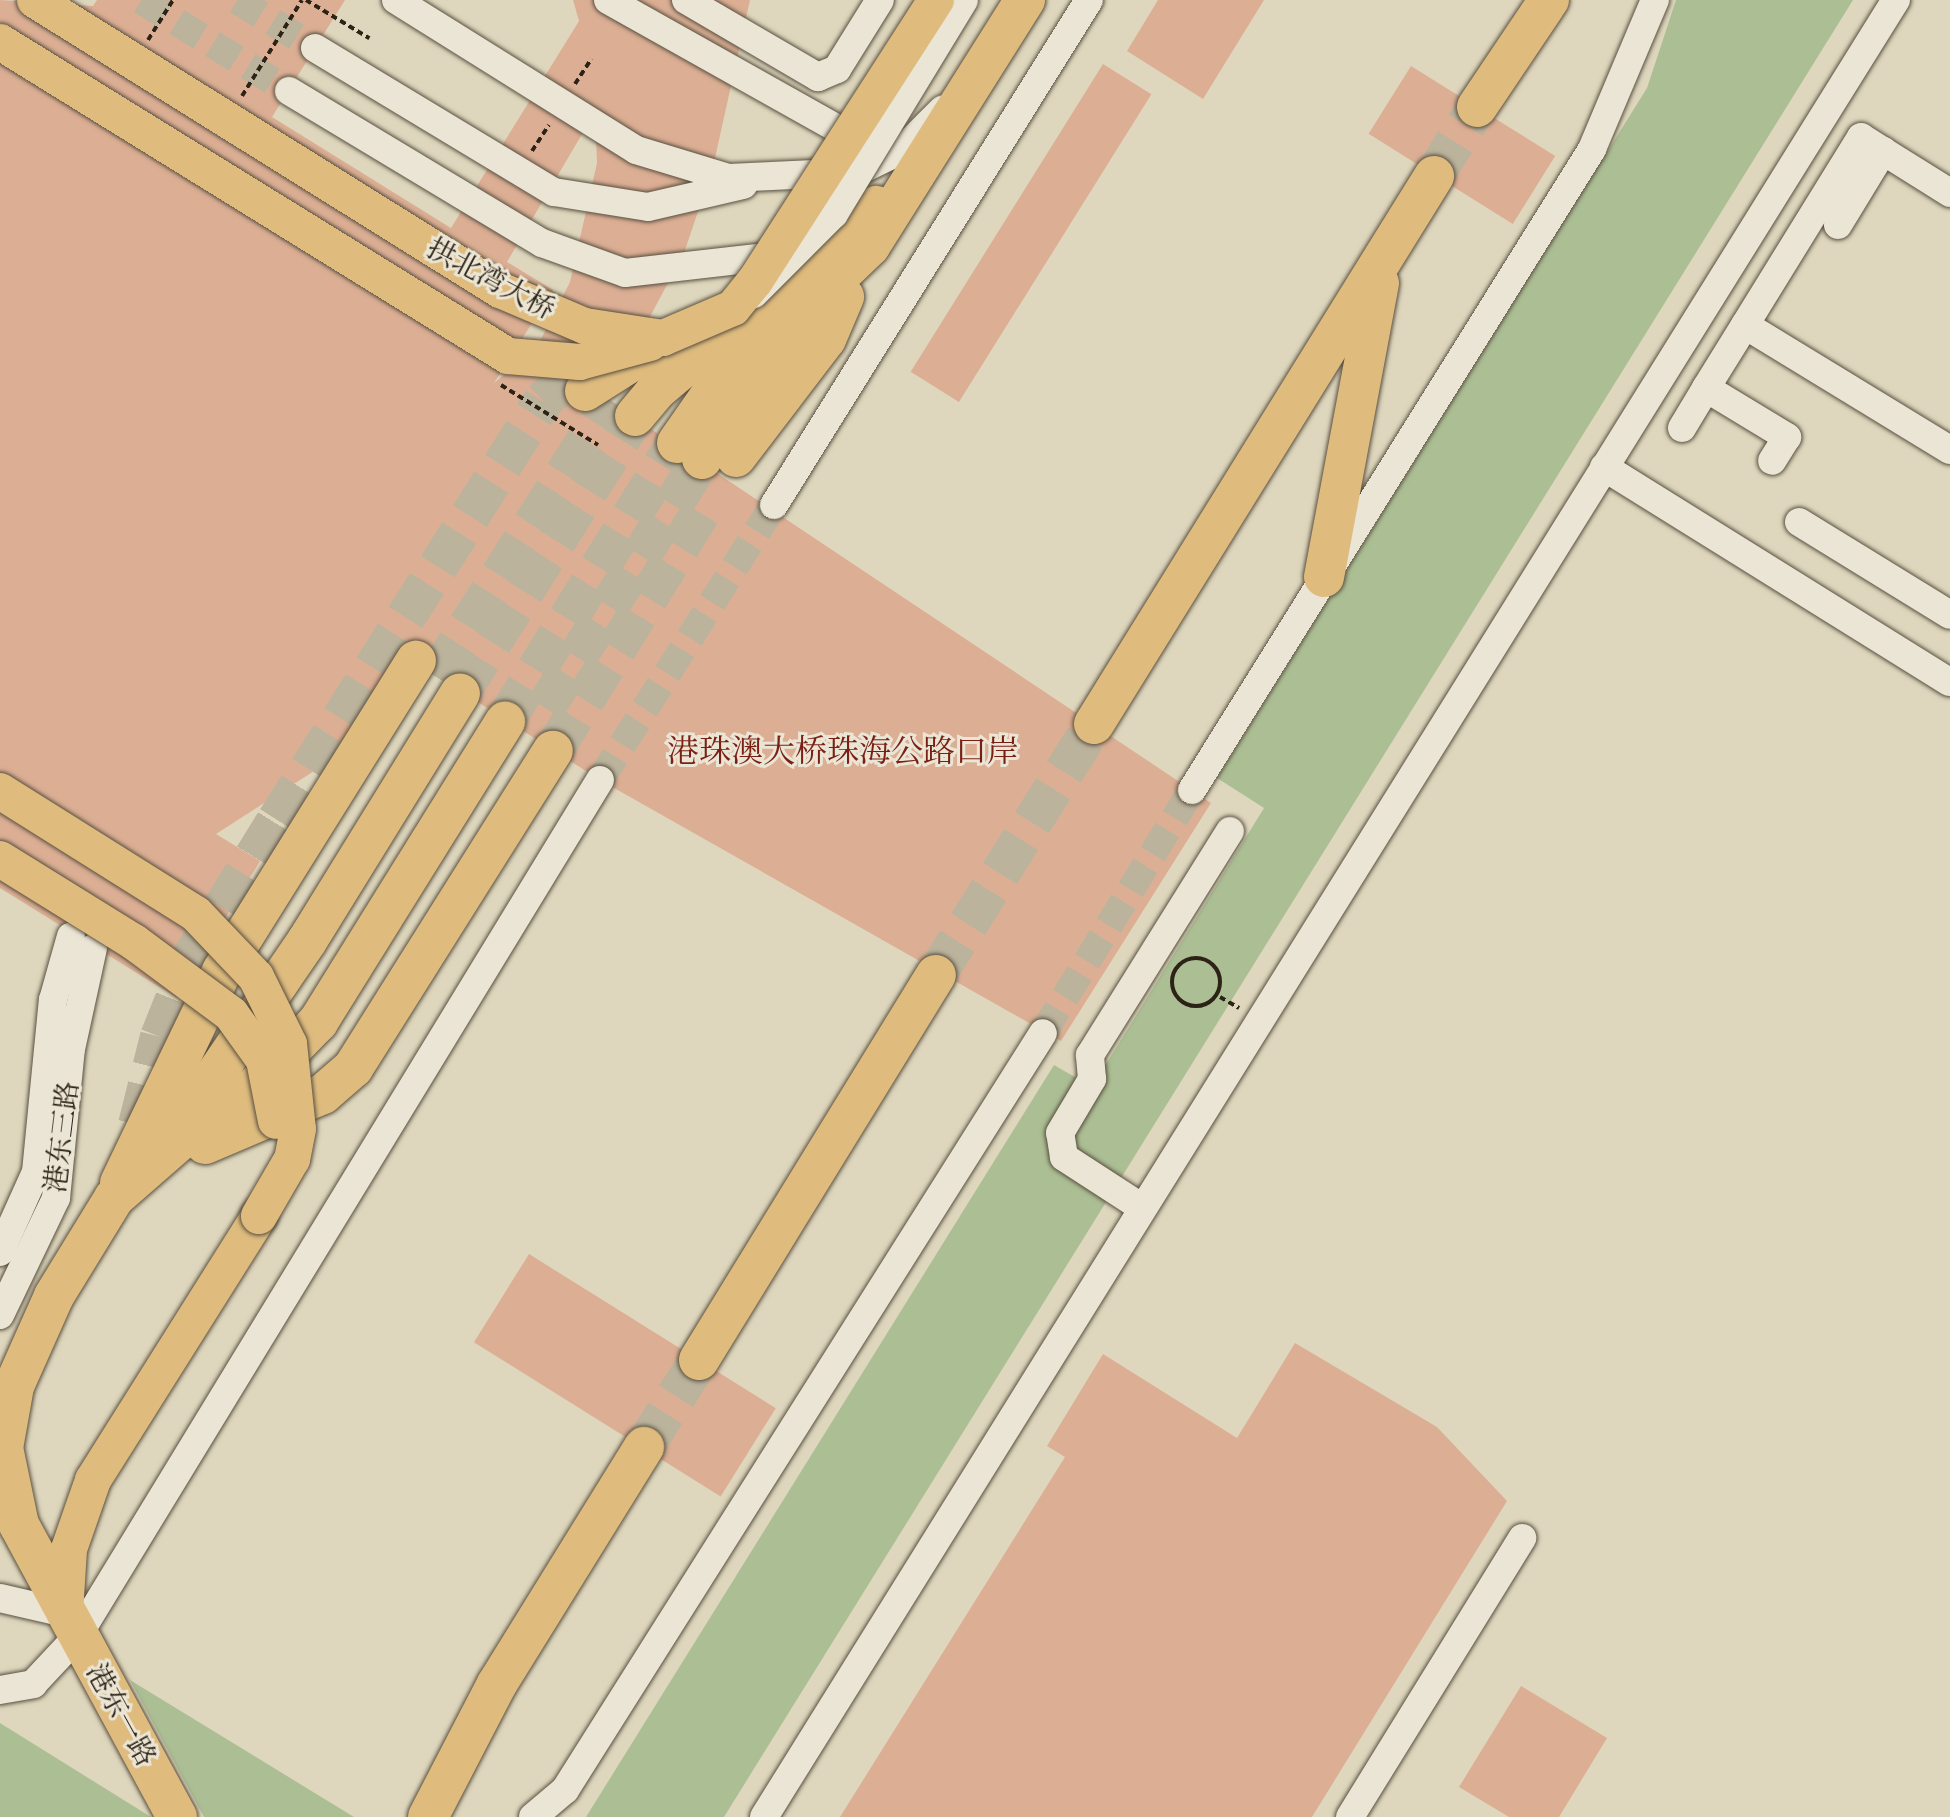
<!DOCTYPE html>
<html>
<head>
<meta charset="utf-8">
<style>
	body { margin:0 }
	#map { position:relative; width:1950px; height:1817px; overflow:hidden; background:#ded7bd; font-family:Alegreya,"Noto Serif SC",serif }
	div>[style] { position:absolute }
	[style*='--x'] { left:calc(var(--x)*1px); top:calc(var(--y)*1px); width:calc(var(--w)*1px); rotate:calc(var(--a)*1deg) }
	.green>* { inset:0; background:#acbf94 }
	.building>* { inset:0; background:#dcaf94; transform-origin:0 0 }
	.minor-tunnel>* { height:28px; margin-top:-14px; transform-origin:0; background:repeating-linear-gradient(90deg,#bbb39c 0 28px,transparent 0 42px) }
	.highway-tunnel>* { height:40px; margin-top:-20px; transform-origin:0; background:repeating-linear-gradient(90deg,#bbb39c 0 40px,transparent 0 60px) }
	.path>* { height:4px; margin-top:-2px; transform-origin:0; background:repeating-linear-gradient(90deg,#2d2216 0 6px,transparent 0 10px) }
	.path>.ring { margin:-2px; padding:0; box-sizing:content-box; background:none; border:4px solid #2d2216; border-radius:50% }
	.roads { filter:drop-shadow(0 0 2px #594f40) drop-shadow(0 0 2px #594f40) }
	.minor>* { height:28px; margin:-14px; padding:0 14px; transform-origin:14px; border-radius:14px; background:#eae5d4 }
	.major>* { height:36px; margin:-18px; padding:0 18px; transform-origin:18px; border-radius:18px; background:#dfbc7e }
	.highway>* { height:40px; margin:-20px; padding:0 20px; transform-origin:20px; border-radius:20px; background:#dfbc7e }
	.bridges { filter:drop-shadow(0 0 2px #594f40) drop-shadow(0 0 2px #594f40) }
	.minor-bridge>* { height:28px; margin:-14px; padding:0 14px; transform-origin:14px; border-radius:14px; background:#eae5d4 }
	.major-bridge>* { height:36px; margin:-18px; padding:0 18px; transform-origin:18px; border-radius:18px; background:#dfbc7e }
	span { translate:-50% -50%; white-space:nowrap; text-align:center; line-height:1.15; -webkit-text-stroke:6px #eae5d4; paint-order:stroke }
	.street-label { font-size:28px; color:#2d2216 }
	.quarter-label { font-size:32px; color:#7a1f14 }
</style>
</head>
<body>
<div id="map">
	<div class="green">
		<i style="clip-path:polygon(1676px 0,1853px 0,724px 1817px,586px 1817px,1054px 1065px,1092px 1087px,1264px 808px,1217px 778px,1647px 88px)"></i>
		<i style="clip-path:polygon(130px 1680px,354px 1817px,204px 1817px)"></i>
		<i style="clip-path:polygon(0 1723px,151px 1817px,0 1817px)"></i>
	</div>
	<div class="building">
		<i style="clip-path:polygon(evenodd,0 0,93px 6px,97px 0,345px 0,272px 117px,451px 228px,579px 21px,573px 0,750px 0,713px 167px,684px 253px,606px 399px,1211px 803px,1061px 1041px,600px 780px,431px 672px,339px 755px,216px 834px,260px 861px,177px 998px,0 888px,0 0,595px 112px,597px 163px,570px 282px,536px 349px,494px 383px,553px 290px,507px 262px,595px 112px)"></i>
		<i style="clip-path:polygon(1158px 0,1264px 0,1203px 99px,1127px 51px)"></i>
		<i style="left:1103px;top:64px;width:57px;height:363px;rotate:32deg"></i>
		<i style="left:1411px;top:66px;width:170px;height:80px;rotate:32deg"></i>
		<i style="left:529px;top:1254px;width:291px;height:104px;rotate:32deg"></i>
		<i style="clip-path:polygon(1295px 1343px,1437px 1427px,1507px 1501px,1312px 1817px,840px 1817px,1065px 1457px,1047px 1446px,1103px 1354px,1237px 1438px)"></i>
		<i style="clip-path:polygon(1521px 1686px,1607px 1738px,1559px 1817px,1509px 1817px,1459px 1787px)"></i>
	</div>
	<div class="minor-tunnel">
		<i style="--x:141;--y:0;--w:174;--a:31.6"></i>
		<i style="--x:237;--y:0;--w:92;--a:31.6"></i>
		<i style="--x:600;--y:780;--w:325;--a:-57.7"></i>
		<i style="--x:1043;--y:1033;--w:285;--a:-58.5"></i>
	</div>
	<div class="highway-tunnel">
		<i style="--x:1434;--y:176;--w:81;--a:-58.1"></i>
		<i style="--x:436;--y:677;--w:327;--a:-57.6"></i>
		<i style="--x:460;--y:693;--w:328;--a:-57.7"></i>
		<i style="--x:545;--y:708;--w:294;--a:-57.8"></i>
		<i style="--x:505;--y:721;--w:327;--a:-58.3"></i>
		<i style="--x:553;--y:751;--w:292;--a:-58.2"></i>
		<i style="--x:936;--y:975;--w:297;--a:-57.8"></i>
		<i style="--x:138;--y:1125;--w:91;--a:-76"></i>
		<i style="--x:160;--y:1037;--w:84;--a:-68.3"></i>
		<i style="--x:191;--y:959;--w:163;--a:-58.3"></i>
		<i style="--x:277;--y:820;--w:496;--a:-57.6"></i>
		<i style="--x:543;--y:401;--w:38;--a:-43"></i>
		<i style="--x:571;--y:375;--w:47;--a:-16.1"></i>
		<i style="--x:644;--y:1447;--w:103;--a:-57.7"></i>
	</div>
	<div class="path">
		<i style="--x:306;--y:0;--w:74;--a:31.1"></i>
		<i style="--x:148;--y:40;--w:47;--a:-58"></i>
		<i style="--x:575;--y:84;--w:30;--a:-57"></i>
		<i style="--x:242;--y:96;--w:113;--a:-58"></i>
		<i style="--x:532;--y:151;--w:31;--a:-57"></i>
		<i style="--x:501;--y:385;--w:114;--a:31.7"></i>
		<i class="ring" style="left:1172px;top:958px;width:44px;height:44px"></i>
		<i style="--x:1220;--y:997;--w:22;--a:30"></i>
	</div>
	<div class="roads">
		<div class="minor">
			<i style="--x:396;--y:0;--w:283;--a:32"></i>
			<i style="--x:636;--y:150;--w:97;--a:16.8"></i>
			<i style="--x:729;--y:178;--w:128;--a:-2.7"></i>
			<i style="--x:857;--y:172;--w:50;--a:-26.1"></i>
			<i style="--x:902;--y:150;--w:57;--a:-45"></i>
			<i style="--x:608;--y:0;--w:295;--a:29.3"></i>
			<i style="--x:686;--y:0;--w:153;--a:30.3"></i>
			<i style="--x:818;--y:77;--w:21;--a:-23"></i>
			<i style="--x:837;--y:69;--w:81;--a:-58.1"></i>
			<i style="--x:315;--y:48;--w:279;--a:31.1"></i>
			<i style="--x:554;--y:192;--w:95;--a:9.1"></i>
			<i style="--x:648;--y:207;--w:98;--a:-13"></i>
			<i style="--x:289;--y:91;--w:295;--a:31"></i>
			<i style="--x:542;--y:243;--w:88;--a:19.9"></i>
			<i style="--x:625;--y:273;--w:160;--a:-6.5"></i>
			<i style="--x:1883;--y:151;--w:26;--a:-148"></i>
			<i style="--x:1861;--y:137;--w:221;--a:121.7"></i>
			<i style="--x:1745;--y:325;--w:240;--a:31.4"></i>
			<i style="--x:1838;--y:225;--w:87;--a:-58.7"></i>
			<i style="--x:1883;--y:151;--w:79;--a:32.1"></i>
			<i style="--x:1745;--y:325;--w:74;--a:121.8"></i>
			<i style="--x:1706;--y:388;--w:95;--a:31.2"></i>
			<i style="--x:1787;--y:437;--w:28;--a:122"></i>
			<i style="--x:1682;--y:428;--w:47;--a:-59"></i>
			<i style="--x:1604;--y:467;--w:407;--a:31.9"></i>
			<i style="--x:774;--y:505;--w:595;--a:-58.05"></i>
			<i style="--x:1799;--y:522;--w:177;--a:31.6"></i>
			<i style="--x:1192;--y:790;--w:756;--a:-58.03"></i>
			<i style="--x:1592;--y:149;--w:162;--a:-67.1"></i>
			<i style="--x:1141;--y:1207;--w:92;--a:-147"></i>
			<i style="--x:1064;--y:1157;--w:24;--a:-99"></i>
			<i style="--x:1060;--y:1133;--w:63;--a:-59.3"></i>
			<i style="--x:1092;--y:1079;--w:24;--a:-95"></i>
			<i style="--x:1090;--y:1055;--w:264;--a:-58"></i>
			<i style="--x:0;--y:1252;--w:88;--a:-65.8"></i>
			<i style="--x:36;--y:1172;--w:173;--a:-84.4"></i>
			<i style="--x:53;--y:1000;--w:66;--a:-74.3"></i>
			<i style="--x:0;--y:1315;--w:130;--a:-64.4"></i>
			<i style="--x:56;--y:1198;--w:150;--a:-84.3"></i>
			<i style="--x:71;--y:1049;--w:103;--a:-77.7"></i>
			<i style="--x:0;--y:1598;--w:67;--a:13"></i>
			<i style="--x:0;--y:1690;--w:34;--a:-10"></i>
			<i style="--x:33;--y:1684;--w:64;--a:-46.9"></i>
			<i style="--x:77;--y:1637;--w:1004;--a:-58.61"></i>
			<i style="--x:533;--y:1817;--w:42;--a:-40.2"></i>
			<i style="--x:565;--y:1790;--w:895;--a:-57.73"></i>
			<i style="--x:764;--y:1817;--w:2141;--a:-58.08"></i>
			<i style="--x:1350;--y:1817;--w:328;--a:-58.3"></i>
		</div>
		<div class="major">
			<i style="--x:65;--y:1613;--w:64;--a:-86.4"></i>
			<i style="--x:69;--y:1549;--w:73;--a:-70.8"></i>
			<i style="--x:93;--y:1480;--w:312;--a:-57.8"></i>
		</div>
		<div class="highway">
			<i style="--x:1477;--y:107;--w:129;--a:-56.1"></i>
			<i style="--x:585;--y:391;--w:84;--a:-32.4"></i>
			<i style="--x:635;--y:416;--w:35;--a:-50"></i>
			<i style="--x:658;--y:389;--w:285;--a:-40"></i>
			<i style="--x:677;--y:443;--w:108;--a:-55.1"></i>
			<i style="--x:739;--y:354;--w:67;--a:-32.7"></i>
			<i style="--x:795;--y:318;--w:104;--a:-43.8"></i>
			<i style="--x:870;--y:246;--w:291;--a:-57.8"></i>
			<i style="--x:736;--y:457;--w:148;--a:-52.7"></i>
			<i style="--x:826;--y:339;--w:46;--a:-66.8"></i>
			<i style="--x:702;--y:459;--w:94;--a:-58"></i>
			<i style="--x:752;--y:379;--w:50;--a:-38.5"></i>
			<i style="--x:1324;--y:577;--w:299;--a:-79.4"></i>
			<i style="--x:1094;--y:724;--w:645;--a:-58.18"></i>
			<i style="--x:164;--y:1135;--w:61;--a:-47.7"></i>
			<i style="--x:205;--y:1090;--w:181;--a:-55.6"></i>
			<i style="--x:307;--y:941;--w:291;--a:-58.3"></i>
			<i style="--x:205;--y:1144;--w:128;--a:-23"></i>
			<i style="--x:323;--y:1094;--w:40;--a:-41"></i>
			<i style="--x:353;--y:1068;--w:375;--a:-57.8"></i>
			<i style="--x:120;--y:1183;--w:235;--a:-64.3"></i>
			<i style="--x:222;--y:971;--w:366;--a:-58"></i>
			<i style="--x:699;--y:1360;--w:452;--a:-58.4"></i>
			<i style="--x:177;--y:1817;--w:332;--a:-118.4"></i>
			<i style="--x:19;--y:1525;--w:79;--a:-101.7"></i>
			<i style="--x:3;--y:1448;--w:63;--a:-79.9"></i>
			<i style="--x:14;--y:1386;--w:98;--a:-66"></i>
			<i style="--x:54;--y:1296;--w:115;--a:-58.5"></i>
			<i style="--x:114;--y:1198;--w:86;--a:-41.2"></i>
			<i style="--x:179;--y:1141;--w:66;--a:-31.3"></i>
			<i style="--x:235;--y:1107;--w:119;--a:-45.7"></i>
			<i style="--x:318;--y:1022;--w:354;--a:-58.1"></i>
			<i style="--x:428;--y:1817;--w:150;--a:-62.6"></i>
			<i style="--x:497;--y:1684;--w:279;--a:-58.2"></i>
		</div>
	</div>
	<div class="bridges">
		<div class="minor-bridge">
			<i style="--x:754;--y:294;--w:113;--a:-45"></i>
			<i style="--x:834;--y:214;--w:250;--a:-58.7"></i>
		</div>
		<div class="major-bridge">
			<i style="--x:35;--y:0;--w:548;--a:31.95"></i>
			<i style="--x:500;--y:290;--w:92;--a:23"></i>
			<i style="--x:585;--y:326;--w:79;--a:8.7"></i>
			<i style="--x:663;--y:338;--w:76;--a:-23.2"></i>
			<i style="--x:733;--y:308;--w:35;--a:-51"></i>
			<i style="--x:755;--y:281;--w:334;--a:-57.2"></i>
			<i style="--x:0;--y:42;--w:597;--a:31.72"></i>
			<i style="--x:508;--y:356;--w:72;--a:4.8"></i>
			<i style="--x:580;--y:362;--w:73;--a:-15.2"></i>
			<i style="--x:0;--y:791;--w:231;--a:32.1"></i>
			<i style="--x:196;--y:914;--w:87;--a:46.4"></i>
			<i style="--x:256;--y:977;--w:75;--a:63.8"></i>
			<i style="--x:289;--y:1044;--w:85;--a:84"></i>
			<i style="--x:298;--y:1129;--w:31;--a:101"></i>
			<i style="--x:292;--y:1159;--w:66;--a:120.1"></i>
			<i style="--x:0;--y:859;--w:158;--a:31.8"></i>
			<i style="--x:134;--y:942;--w:121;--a:36.6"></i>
			<i style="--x:231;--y:1014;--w:57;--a:54.3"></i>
			<i style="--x:264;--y:1060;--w:62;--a:78.9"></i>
		</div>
	</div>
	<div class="street-label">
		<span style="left:491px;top:279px;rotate:28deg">拱北湾大桥</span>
		<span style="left:62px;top:1137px;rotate:-83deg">港东三路</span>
		<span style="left:121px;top:1715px;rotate:61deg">港东一路</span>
	</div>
	<div class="quarter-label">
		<span style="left:843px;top:751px">港珠澳大桥珠海公路口岸</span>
	</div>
</div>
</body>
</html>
